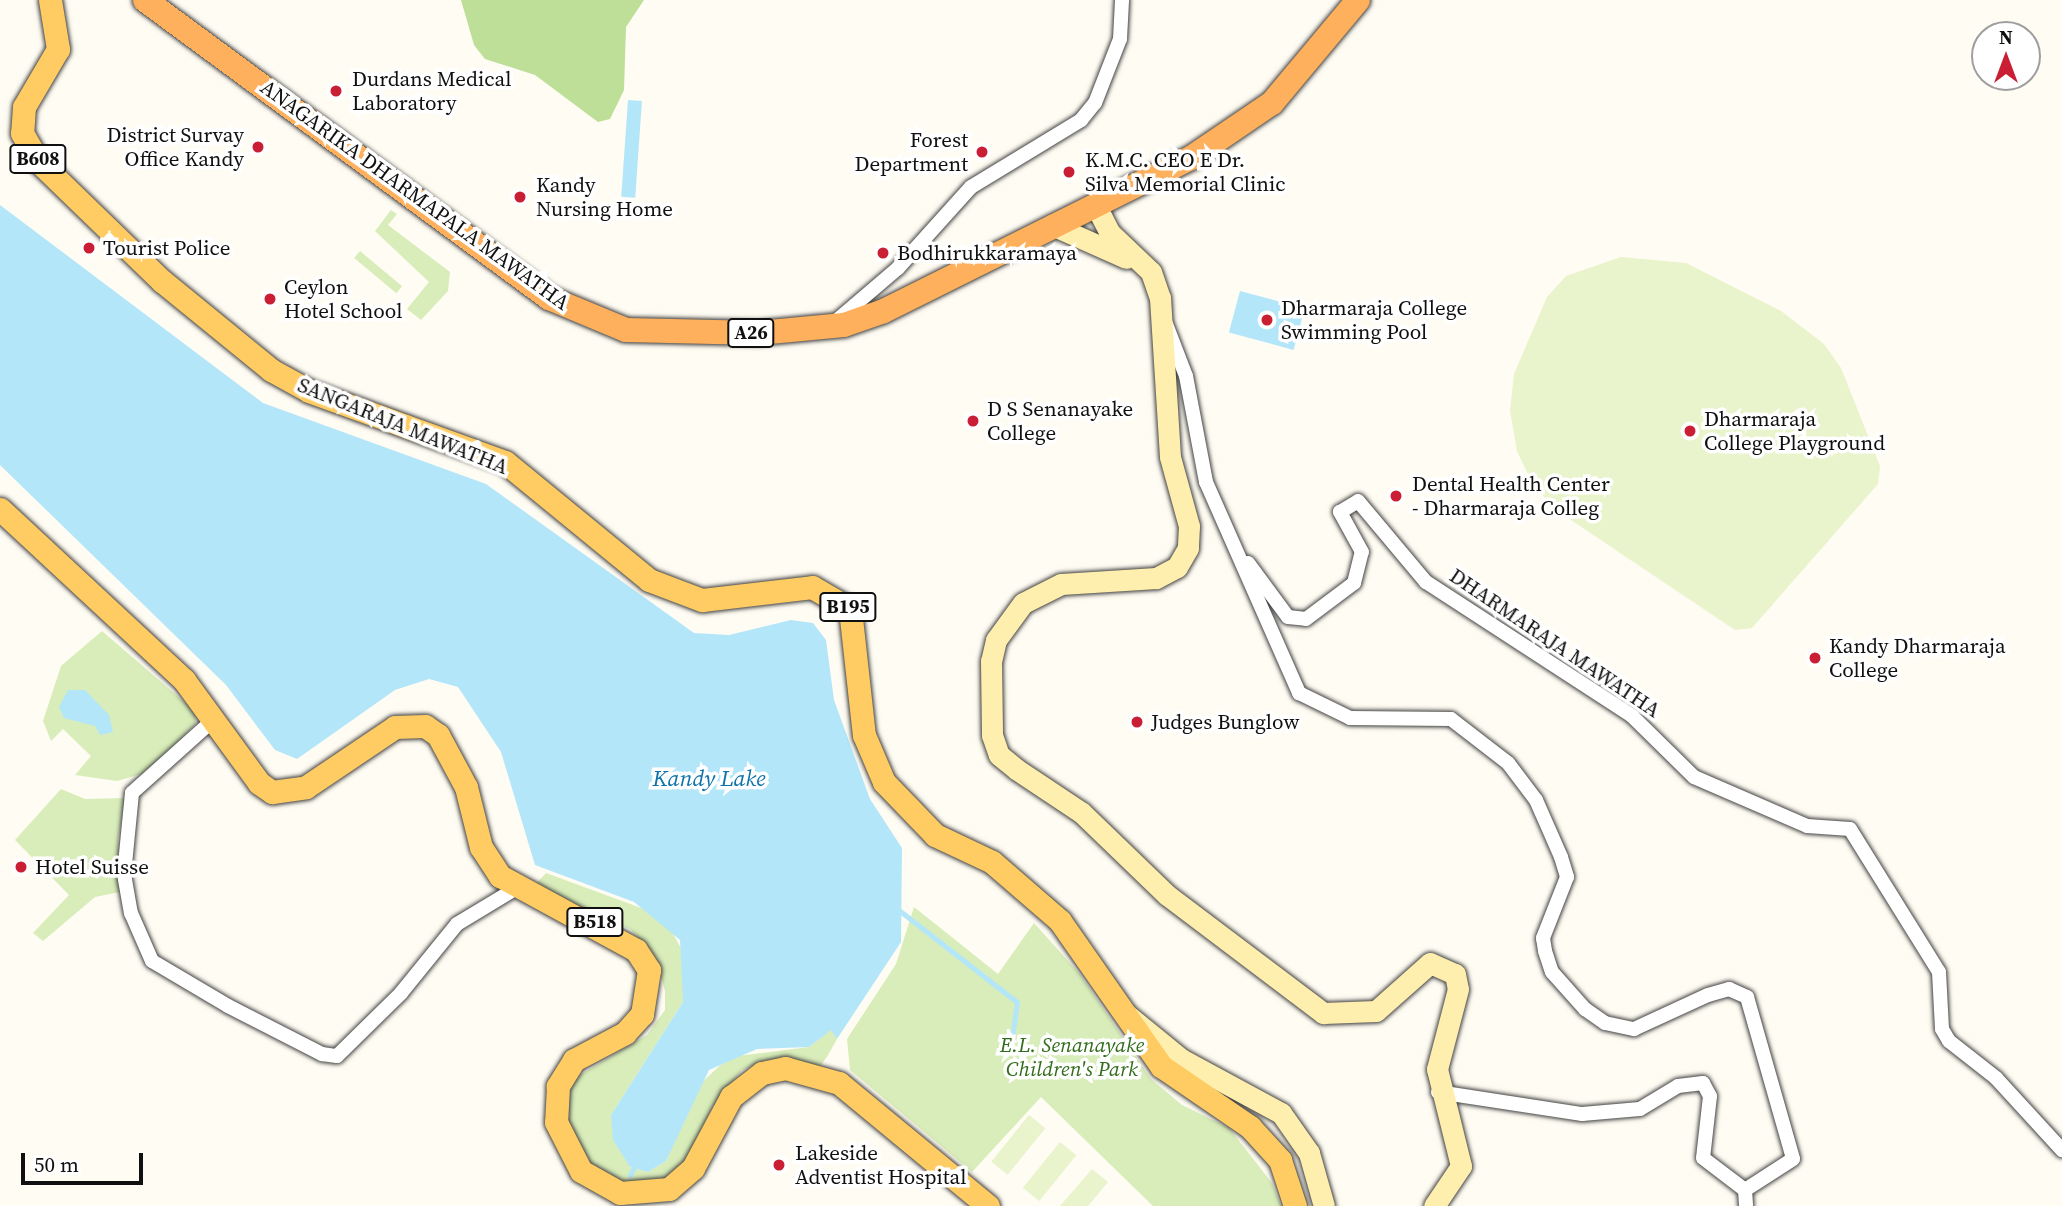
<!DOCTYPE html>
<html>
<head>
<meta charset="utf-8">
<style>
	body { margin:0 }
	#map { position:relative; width:2062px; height:1206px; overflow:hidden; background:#fffcf3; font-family:"Source Serif 4",serif }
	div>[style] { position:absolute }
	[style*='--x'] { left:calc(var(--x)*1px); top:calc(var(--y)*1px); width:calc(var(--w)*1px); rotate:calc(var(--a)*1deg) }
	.green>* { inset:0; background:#d8edb9; transform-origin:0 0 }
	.forest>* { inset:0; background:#bddf97 }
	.pitch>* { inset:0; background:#e9f3cc; transform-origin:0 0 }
	.water>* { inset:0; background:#b4e6fa; transform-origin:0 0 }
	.stream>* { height:5px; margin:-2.5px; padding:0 2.5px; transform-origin:2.5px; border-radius:2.5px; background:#b4e6fa }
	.roads { filter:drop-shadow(0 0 2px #434343) drop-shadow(0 0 2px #434343) }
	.minor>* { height:14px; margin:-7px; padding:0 7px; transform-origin:7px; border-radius:7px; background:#fff }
	.secondary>* { height:21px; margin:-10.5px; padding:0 10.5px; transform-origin:10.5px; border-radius:10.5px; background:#ffefae }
	.primary>* { height:23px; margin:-11.5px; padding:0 11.5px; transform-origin:11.5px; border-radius:11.5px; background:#ffcc63 }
	.trunk>* { height:24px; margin:-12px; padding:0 12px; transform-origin:12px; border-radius:12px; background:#feb05c }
	.dots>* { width:19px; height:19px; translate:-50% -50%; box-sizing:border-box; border:4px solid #fff; border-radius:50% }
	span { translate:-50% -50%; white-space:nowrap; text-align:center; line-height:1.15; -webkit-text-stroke:7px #fff; paint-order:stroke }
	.shield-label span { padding:2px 5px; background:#fff; border:2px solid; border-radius:5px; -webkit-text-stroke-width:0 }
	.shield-label { font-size:19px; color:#101010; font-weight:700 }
	.poi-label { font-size:21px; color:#101010 }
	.left { translate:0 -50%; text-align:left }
	.right { translate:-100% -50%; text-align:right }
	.street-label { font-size:21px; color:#101010 }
	.park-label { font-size:21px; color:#336d1b; font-style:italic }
	.water-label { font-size:23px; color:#1074ab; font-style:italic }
	.north { position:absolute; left:1971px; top:21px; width:70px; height:70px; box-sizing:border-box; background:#fff; border:2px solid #9f9f9f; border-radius:50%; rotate:0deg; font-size:19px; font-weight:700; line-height:28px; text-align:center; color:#101010 }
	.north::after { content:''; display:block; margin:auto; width:24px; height:32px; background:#ca1e35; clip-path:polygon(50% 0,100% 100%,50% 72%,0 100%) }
	.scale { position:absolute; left:21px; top:1153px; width:122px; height:32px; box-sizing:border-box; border:4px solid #101010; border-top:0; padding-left:9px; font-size:21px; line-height:24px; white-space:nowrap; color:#101010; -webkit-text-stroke:5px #fff; paint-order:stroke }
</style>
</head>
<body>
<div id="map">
	<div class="green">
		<i style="clip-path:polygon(391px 210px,397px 214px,388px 225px,450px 272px,448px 291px,421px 320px,407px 309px,429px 282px,375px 231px)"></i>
		<i style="left:360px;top:251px;width:55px;height:9px;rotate:40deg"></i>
		<i style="clip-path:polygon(102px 631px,196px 712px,195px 724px,148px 772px,117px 781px,75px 775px,91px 756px,63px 729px,51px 741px,43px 721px,61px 666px)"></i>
		<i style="clip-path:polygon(61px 789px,85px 799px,126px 798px,118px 838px,120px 892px,95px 897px,43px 941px,33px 933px,69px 895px,15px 840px)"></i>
		<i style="clip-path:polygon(546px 873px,652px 912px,668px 924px,684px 954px,683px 1002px,611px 1115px,630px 1167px,648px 1172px,666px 1161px,698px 1086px,729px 1057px,809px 1047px,831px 1029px,837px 1039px,828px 1055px,819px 1068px,762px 1062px,742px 1070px,712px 1107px,686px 1162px,656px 1187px,625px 1185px,589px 1164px,563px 1122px,570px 1081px,647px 1035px,665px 1010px,665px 991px,656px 958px,630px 929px,532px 888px)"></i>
		<i style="clip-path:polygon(914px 907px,998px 974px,1034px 923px,1079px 973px,1151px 1079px,1182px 1105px,1229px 1128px,1272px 1183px,1281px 1206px,1153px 1206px,1041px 1097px,972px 1172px,850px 1070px,847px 1039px,896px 964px)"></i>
	</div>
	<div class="forest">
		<i style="clip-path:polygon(461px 0,644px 0,626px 27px,624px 90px,610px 119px,598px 122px,535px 75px,485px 59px,474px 45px)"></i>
	</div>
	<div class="pitch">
		<i style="clip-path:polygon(1621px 257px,1686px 263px,1781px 311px,1824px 344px,1841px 368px,1880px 466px,1878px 484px,1752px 628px,1735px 630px,1556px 510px,1532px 483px,1517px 451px,1510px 411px,1514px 374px,1547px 297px,1566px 276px)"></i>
		<i style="left:1029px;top:1115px;width:21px;height:60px;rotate:39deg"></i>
		<i style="left:1060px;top:1142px;width:21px;height:59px;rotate:39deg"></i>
		<i style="clip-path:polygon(1092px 1169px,1108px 1182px,1088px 1206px,1060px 1206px)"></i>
	</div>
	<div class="water">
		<i style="left:628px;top:100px;width:14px;height:97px;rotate:4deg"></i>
		<i style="clip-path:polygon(0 205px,263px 403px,486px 484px,694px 633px,729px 635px,791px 620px,813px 623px,826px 640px,834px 700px,870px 799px,902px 848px,901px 942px,837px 1039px,831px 1030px,809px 1047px,757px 1049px,709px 1070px,666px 1161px,648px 1172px,630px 1167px,613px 1140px,611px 1115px,683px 1002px,680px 940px,634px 902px,535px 865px,501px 752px,458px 687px,429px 679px,395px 690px,297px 759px,275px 750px,226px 685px,0 465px)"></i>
		<i style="left:1240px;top:291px;width:67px;height:43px;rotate:15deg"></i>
		<i style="clip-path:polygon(68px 690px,85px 690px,109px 715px,113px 732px,100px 735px,95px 726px,64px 718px,59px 707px)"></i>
	</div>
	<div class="stream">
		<i style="--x:900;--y:911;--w:148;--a:37.9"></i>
		<i style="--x:1017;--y:1002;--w:37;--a:98"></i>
		<i style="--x:630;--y:1175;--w:7;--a:-63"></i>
	</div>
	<div class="roads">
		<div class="minor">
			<i style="--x:836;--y:321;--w:82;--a:-40.5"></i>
			<i style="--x:898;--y:268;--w:109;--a:-48"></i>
			<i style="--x:971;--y:187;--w:129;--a:-31.3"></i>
			<i style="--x:1081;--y:120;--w:22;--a:-51"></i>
			<i style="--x:1095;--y:103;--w:69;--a:-68.7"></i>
			<i style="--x:1120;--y:39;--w:39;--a:-87"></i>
			<i style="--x:1166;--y:324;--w:56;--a:69"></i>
			<i style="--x:1186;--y:376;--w:108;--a:79.3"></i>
			<i style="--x:1206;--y:482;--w:231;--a:66.2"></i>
			<i style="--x:1299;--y:693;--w:57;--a:26.1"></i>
			<i style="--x:1350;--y:718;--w:101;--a:0.6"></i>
			<i style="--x:1451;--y:719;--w:72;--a:37.7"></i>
			<i style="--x:1508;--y:763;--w:46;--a:52.9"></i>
			<i style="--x:1536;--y:800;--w:62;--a:66.3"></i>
			<i style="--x:1561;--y:857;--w:21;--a:73"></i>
			<i style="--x:1567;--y:877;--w:66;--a:111.5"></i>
			<i style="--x:1543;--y:938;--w:13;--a:81"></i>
			<i style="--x:1545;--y:951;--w:22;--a:72"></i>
			<i style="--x:1552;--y:972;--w:50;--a:48.3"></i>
			<i style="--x:1585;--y:1009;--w:24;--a:35"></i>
			<i style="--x:1605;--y:1023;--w:30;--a:12"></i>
			<i style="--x:1634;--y:1029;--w:81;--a:-24.7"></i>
			<i style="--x:1708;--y:995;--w:22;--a:-16"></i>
			<i style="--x:1729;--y:989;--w:20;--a:24"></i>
			<i style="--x:1747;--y:997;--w:168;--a:74.1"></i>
			<i style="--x:1793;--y:1159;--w:57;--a:147.1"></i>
			<i style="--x:1248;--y:563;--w:67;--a:53.5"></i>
			<i style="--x:1288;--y:617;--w:18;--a:6"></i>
			<i style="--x:1306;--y:619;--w:60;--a:-36.9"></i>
			<i style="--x:1354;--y:583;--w:32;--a:-76"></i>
			<i style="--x:1362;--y:552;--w:46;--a:-118.8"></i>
			<i style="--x:1340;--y:512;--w:21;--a:-31"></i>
			<i style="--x:1358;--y:501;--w:106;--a:50"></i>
			<i style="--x:1426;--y:582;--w:246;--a:33"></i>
			<i style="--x:1632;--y:716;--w:87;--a:44.5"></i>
			<i style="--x:1694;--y:777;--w:123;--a:23.4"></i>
			<i style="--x:1807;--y:826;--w:43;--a:4"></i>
			<i style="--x:1850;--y:829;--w:168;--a:58.1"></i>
			<i style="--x:1939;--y:972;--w:57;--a:87"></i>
			<i style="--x:1942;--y:1029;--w:14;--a:60"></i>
			<i style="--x:1949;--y:1041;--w:60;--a:38.2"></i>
			<i style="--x:1996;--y:1078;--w:98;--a:47.5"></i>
			<i style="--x:211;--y:722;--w:106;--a:138.1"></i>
			<i style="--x:132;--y:793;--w:81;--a:95.6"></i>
			<i style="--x:124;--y:874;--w:40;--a:80"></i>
			<i style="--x:131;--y:913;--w:52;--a:66.4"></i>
			<i style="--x:152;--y:961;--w:88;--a:30.6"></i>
			<i style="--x:228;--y:1006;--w:106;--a:27.1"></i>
			<i style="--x:322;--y:1054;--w:15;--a:8"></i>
			<i style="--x:337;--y:1056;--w:90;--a:-44.5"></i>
			<i style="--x:401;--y:993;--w:89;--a:-50.9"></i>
			<i style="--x:457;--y:924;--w:68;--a:-31.1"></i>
			<i style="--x:1438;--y:1092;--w:146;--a:8.7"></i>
			<i style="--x:1582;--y:1114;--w:58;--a:-4.9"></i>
			<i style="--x:1640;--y:1109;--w:44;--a:-31.2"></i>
			<i style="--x:1678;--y:1086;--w:25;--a:-7"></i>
			<i style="--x:1703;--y:1083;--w:15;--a:62"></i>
			<i style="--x:1710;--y:1096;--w:62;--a:96.4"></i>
			<i style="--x:1703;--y:1158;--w:53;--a:37.3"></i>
			<i style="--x:1745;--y:1190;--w:16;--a:86"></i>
		</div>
		<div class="secondary">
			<i style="--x:1096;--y:206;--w:29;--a:63"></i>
			<i style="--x:1109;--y:232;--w:58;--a:43.6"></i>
			<i style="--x:1151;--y:272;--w:28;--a:71"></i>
			<i style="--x:1160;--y:298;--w:159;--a:86.4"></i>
			<i style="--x:1170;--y:457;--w:72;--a:74.6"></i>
			<i style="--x:1189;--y:526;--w:22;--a:93"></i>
			<i style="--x:1188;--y:548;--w:22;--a:120"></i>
			<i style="--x:1177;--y:567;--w:24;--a:152"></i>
			<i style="--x:1156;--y:578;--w:95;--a:176.4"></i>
			<i style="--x:1061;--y:584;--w:42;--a:153.4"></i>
			<i style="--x:1023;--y:603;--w:46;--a:126.1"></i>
			<i style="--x:996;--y:640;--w:22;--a:103"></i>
			<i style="--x:991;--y:661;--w:74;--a:89.2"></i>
			<i style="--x:992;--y:735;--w:21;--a:71"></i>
			<i style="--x:999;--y:755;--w:22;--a:39"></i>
			<i style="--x:1016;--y:769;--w:79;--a:33.7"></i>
			<i style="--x:1082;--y:813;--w:118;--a:44"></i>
			<i style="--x:1167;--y:895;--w:196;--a:37.1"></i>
			<i style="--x:1323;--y:1013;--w:53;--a:-2.2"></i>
			<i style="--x:1376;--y:1011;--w:72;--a:-41.6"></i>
			<i style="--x:1430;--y:963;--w:27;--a:24"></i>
			<i style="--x:1455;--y:974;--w:15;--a:79"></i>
			<i style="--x:1458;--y:989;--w:83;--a:104.7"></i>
			<i style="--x:1437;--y:1069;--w:100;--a:76.1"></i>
			<i style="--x:1461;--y:1166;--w:48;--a:124"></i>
			<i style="--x:1052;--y:225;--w:81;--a:24"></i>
			<i style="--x:1127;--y:1015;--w:70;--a:39.2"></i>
			<i style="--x:1181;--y:1059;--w:114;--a:28.4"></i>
			<i style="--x:1281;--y:1113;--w:49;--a:55"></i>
			<i style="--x:1309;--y:1153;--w:55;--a:74.2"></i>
		</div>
		<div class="primary">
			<i style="--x:50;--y:0;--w:50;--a:80.7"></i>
			<i style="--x:58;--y:49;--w:67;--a:120.4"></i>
			<i style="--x:24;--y:107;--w:26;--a:94"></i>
			<i style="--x:22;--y:133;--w:34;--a:60"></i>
			<i style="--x:39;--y:162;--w:171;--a:44.1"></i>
			<i style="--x:162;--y:281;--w:141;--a:39.2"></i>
			<i style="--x:271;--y:370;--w:43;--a:28.9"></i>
			<i style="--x:309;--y:391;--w:208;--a:19.9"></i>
			<i style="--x:505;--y:462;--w:186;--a:39.3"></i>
			<i style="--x:649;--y:580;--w:57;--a:20.7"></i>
			<i style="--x:702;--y:600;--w:111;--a:-6.7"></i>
			<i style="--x:812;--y:587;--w:44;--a:30.1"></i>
			<i style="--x:850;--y:609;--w:127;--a:83.7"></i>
			<i style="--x:864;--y:735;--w:51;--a:66.9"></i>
			<i style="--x:884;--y:782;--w:74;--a:46.1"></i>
			<i style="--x:935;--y:835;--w:63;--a:25.3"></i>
			<i style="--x:992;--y:862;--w:90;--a:40.9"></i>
			<i style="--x:1060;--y:921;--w:177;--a:55.1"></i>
			<i style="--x:1161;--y:1066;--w:108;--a:34.4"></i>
			<i style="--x:1250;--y:1127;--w:45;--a:47.7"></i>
			<i style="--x:1280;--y:1160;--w:48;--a:71.9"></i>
			<i style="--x:0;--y:509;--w:251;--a:42.9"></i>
			<i style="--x:184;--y:680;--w:127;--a:53.9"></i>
			<i style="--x:259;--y:783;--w:16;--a:35"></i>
			<i style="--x:272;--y:792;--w:34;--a:-8"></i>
			<i style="--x:306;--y:787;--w:107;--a:-34"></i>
			<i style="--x:395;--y:727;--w:30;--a:-2"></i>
			<i style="--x:425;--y:726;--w:16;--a:35"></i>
			<i style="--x:438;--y:735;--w:59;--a:61.7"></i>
			<i style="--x:466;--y:787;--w:62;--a:76"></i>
			<i style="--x:481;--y:847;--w:35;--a:57"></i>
			<i style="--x:500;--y:876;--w:155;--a:28.6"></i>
			<i style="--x:636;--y:950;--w:24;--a:57"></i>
			<i style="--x:649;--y:970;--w:45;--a:99"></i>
			<i style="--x:642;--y:1014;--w:25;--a:132"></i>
			<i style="--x:625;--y:1033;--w:58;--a:152.1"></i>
			<i style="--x:574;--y:1060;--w:31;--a:122"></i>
			<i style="--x:558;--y:1086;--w:36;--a:93"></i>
			<i style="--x:556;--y:1122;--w:55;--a:63"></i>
			<i style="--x:581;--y:1171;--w:45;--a:29.4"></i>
			<i style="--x:620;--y:1193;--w:49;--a:-4.7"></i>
			<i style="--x:669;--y:1189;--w:32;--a:-41"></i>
			<i style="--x:693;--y:1168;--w:81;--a:-61.8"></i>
			<i style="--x:731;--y:1097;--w:39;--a:-38"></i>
			<i style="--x:762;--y:1073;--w:24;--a:-12"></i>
			<i style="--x:785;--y:1068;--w:56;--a:15.5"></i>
			<i style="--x:839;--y:1083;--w:193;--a:39.5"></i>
		</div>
		<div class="trunk">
			<i style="--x:145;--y:0;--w:502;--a:36.41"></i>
			<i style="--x:549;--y:298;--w:83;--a:22.6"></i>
			<i style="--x:626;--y:330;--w:133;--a:1.3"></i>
			<i style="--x:759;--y:333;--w:85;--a:-5.4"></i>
			<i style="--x:844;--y:325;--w:42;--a:-19.3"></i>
			<i style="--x:884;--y:311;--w:343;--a:-26.5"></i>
			<i style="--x:1191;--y:158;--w:98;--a:-34.2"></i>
			<i style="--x:1272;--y:103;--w:134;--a:-50.1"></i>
		</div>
	</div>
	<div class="dots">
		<i style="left:336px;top:91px;background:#ca1e35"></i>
		<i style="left:258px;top:147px;background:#ca1e35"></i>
		<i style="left:982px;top:152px;background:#ca1e35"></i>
		<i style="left:1069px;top:172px;background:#ca1e35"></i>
		<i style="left:520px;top:197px;background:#ca1e35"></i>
		<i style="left:89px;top:248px;background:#ca1e35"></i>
		<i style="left:883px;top:253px;background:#ca1e35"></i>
		<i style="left:270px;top:299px;background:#ca1e35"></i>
		<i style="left:1267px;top:320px;background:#ca1e35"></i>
		<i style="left:973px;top:421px;background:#ca1e35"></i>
		<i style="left:1690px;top:431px;background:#ca1e35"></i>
		<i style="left:1396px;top:496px;background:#ca1e35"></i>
		<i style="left:1815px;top:658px;background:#ca1e35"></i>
		<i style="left:1137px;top:722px;background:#ca1e35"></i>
		<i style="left:21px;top:867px;background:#ca1e35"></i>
		<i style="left:779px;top:1165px;background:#ca1e35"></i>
	</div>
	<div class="shield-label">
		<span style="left:38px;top:159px">B608</span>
		<span style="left:751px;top:333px">A26</span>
		<span style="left:848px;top:607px">B195</span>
		<span style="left:595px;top:922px">B518</span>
	</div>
	<div class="poi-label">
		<span class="left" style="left:352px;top:91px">Durdans Medical<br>Laboratory</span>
		<span class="right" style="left:244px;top:147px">District Survay<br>Office Kandy</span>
		<span class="right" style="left:968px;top:152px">Forest<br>Department</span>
		<span class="left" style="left:1085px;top:172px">K.M.C. CEO E Dr.<br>Silva Memorial Clinic</span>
		<span class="left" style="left:536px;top:197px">Kandy<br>Nursing Home</span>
		<span class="left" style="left:103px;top:248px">Tourist Police</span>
		<span class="left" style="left:897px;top:253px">Bodhirukkaramaya</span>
		<span class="left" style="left:284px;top:299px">Ceylon<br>Hotel School</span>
		<span class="left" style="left:1281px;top:320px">Dharmaraja College<br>Swimming Pool</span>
		<span class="left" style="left:987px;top:421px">D S Senanayake<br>College</span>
		<span class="left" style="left:1704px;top:431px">Dharmaraja<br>College Playground</span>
		<span class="left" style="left:1412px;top:496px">Dental Health Center<br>- Dharmaraja Colleg</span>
		<span class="left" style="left:1829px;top:658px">Kandy Dharmaraja<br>College</span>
		<span class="left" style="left:1151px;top:722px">Judges Bunglow</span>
		<span class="left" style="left:35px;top:867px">Hotel Suisse</span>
		<span class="left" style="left:795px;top:1165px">Lakeside<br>Adventist Hospital</span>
	</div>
	<div class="street-label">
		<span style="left:415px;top:195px;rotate:36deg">ANAGARIKA DHARMAPALA MAWATHA</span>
		<span style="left:403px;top:426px;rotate:22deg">SANGARAJA MAWATHA</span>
		<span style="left:1555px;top:643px;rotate:34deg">DHARMARAJA MAWATHA</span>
	</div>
	<div class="park-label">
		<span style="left:1072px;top:1057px">E.L. Senanayake<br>Children's Park</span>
	</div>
	<div class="water-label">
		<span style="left:709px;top:778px">Kandy Lake</span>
	</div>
	<div class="north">N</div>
	<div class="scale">50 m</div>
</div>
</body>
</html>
